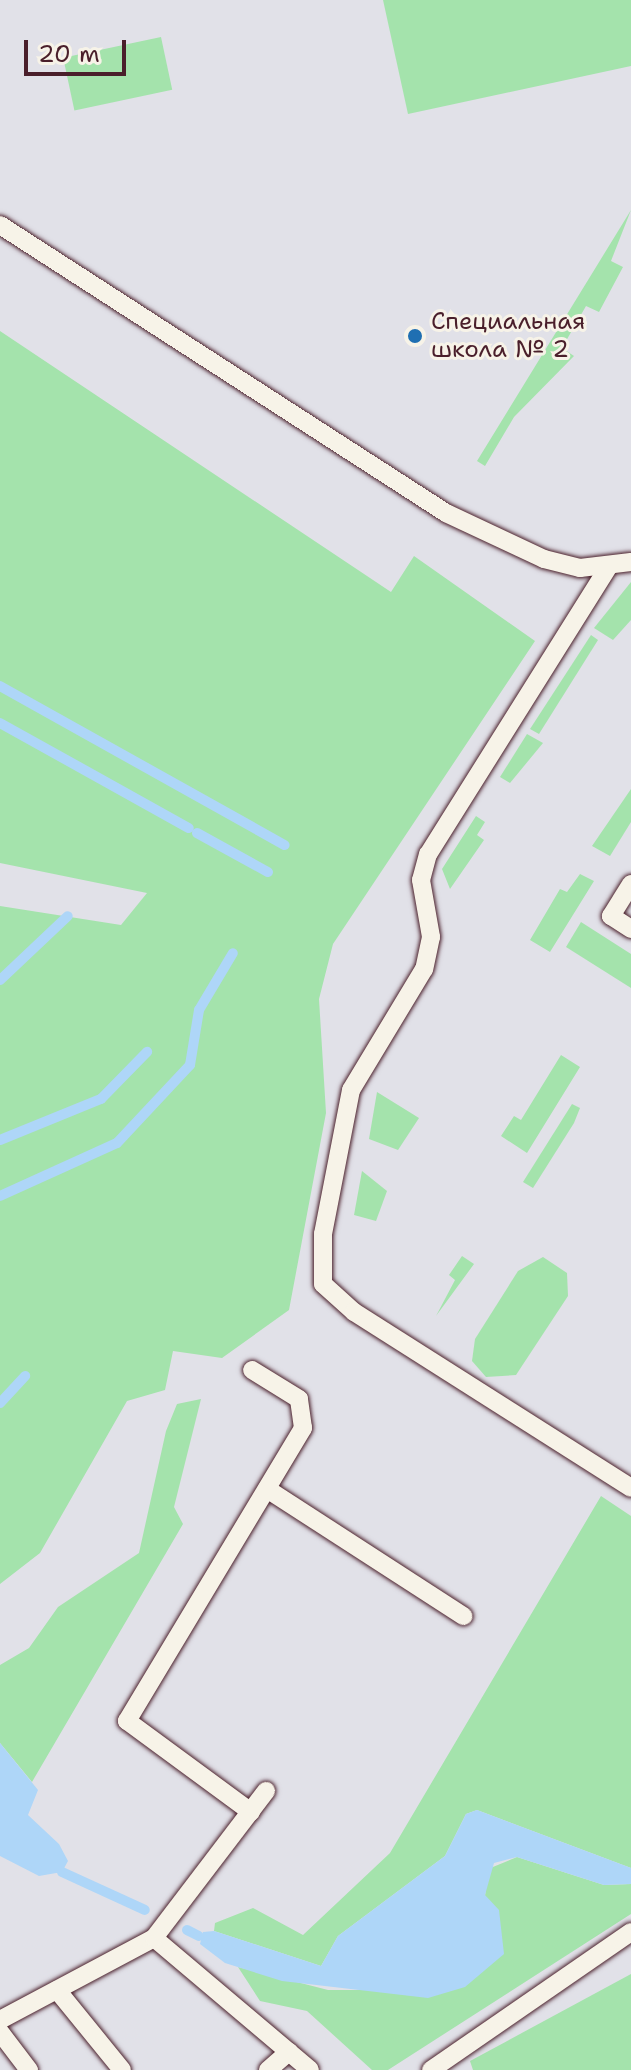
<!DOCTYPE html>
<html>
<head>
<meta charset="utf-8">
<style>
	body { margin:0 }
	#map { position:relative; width:631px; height:2070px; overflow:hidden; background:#e1e1e8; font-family:"Shantell Sans",sans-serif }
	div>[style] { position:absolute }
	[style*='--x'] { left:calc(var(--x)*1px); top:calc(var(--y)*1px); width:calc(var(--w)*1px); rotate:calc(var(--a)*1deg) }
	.green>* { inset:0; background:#a4e3ac; transform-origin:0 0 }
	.water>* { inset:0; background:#aed6f8 }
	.stream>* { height:10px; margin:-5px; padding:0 5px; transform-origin:5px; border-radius:5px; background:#aed6f8 }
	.roads { filter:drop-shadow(0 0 2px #4a1f2b) drop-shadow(0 0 2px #4a1f2b) }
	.service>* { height:18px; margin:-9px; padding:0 9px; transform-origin:9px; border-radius:9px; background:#f7f3e8 }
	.dots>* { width:22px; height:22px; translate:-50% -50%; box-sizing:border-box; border:4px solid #f7f3e8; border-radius:50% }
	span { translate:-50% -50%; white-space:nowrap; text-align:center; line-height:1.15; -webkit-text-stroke:6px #f7f3e8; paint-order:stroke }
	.poi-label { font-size:24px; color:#4a1f2b }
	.left { translate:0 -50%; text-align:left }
	.scale { position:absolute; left:24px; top:40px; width:102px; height:36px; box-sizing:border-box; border:4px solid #4a1f2b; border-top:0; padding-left:10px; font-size:24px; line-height:28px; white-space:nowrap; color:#4a1f2b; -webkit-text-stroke:6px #f7f3e8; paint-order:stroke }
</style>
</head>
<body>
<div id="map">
	<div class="green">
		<i style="clip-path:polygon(383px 0,631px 0,631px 66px,408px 114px)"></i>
		<i style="left:161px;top:37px;width:54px;height:100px;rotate:78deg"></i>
		<i style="clip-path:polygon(631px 210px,611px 261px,623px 267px,599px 312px,586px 306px,562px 348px,574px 356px,514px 417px,485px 466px,477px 461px)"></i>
		<i style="clip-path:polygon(0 331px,391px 592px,414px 556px,535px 641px,333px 944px,319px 999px,326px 1113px,289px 1310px,222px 1358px,173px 1351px,165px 1390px,127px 1401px,40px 1553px,0 1584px,0 906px,121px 925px,147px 893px,0 863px)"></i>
		<i style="clip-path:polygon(631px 582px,631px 620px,613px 640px,594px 628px)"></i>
		<i style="clip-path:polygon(591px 635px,598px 640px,539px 734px,530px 729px)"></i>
		<i style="clip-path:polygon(527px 734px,543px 743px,510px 783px,500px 777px)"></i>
		<i style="clip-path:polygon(631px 789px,631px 822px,610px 856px,592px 846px)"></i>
		<i style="clip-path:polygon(476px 816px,485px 822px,477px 835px,484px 840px,450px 889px,442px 869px)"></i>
		<i style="clip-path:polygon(580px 874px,594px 881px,550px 952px,530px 940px,560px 889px,567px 892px)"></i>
		<i style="clip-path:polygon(581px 922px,631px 954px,631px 988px,566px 947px)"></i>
		<i style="clip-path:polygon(561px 1055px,580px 1067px,527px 1153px,501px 1136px,514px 1116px,521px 1120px)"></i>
		<i style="clip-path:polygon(377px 1092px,419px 1118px,398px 1150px,369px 1139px)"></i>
		<i style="clip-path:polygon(572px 1104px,580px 1108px,574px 1123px,533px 1188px,523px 1182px)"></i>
		<i style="clip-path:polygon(362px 1171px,387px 1191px,376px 1221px,354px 1215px)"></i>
		<i style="clip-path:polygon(462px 1256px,474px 1264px,436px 1316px,455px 1280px,449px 1275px)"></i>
		<i style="clip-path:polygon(543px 1257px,567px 1273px,568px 1296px,516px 1375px,486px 1377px,472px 1361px,475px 1339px,518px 1271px)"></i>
		<i style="clip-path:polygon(201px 1399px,174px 1507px,183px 1524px,32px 1782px,0 1743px,0 1665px,29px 1648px,58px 1607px,139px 1553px,166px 1431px,177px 1404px)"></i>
		<i style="clip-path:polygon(601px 1496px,631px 1516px,631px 1868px,477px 1810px,466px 1814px,445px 1856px,338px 1936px,321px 1966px,214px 1931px,215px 1923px,253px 1908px,303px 1935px,390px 1853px)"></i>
		<i style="clip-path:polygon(517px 1857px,604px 1885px,631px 1884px,631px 1914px,388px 2070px,372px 2070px,307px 2011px,260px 2001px,238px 1967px,328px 1990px,377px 1990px,485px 1896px,488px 1869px)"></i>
		<i style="clip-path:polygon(631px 1974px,631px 2070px,473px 2070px,470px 2061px)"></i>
	</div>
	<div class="water">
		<i style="clip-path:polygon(0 1743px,38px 1790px,28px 1815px,59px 1844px,68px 1861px,62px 1872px,39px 1876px,0 1856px)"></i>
		<i style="clip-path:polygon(477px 1810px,631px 1868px,631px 1884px,604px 1885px,517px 1857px,494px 1863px,485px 1895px,499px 1910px,504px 1954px,465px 1987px,428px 1998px,282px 1981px,225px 1963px,200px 1944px,203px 1932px,214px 1931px,321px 1966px,338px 1936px,445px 1856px,466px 1814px)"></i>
	</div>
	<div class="stream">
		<i style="--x:0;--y:686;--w:326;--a:29.2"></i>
		<i style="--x:0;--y:723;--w:216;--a:29.1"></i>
		<i style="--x:197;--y:833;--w:81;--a:28.8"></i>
		<i style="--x:0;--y:980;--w:93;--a:-43.3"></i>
		<i style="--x:0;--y:1140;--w:109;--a:-22.1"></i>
		<i style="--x:101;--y:1099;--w:66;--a:-45.6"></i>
		<i style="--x:0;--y:1196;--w:128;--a:-24.4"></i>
		<i style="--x:117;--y:1143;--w:107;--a:-46.9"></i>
		<i style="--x:190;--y:1065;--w:56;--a:-80.7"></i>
		<i style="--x:199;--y:1010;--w:66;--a:-59.2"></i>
		<i style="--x:0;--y:1403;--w:37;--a:-47"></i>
		<i style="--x:62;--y:1872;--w:91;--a:24.6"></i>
		<i style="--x:187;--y:1930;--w:13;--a:27"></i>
	</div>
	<div class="roads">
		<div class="service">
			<i style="--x:0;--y:225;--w:531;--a:32.85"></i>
			<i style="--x:446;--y:513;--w:108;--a:25.1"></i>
			<i style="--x:544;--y:559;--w:37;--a:14"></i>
			<i style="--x:580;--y:568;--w:51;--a:-6.7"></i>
			<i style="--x:609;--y:566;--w:340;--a:122.1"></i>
			<i style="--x:428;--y:854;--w:27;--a:105"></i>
			<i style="--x:421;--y:880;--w:58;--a:80"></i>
			<i style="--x:431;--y:937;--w:33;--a:102"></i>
			<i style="--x:424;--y:969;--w:141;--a:121.1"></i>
			<i style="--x:351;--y:1090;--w:147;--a:101"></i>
			<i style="--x:323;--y:1234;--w:50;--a:90"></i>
			<i style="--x:323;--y:1284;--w:42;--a:42.1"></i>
			<i style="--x:354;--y:1312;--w:328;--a:32.4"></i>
			<i style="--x:631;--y:884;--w:38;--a:122"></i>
			<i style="--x:611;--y:916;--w:24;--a:33"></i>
			<i style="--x:267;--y:1489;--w:234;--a:32.9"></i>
			<i style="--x:251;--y:1812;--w:154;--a:-143.7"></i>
			<i style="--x:127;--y:1721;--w:342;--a:-59"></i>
			<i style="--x:303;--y:1428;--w:29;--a:-98"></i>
			<i style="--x:299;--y:1399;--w:55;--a:-148.3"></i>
			<i style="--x:154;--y:1938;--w:204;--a:40.2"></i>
			<i style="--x:57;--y:1990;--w:103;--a:50.9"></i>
			<i style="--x:0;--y:2020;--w:174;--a:-28"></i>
			<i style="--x:154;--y:1938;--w:185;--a:-52.7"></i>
			<i style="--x:0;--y:2032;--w:48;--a:52.7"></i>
			<i style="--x:268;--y:2070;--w:28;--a:-41"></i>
			<i style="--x:431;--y:2070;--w:243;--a:-34.6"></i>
		</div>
	</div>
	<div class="dots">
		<i style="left:415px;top:336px;background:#1f6fb2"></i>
	</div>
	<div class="poi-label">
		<span class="left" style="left:431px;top:336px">Специальная<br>школа № 2</span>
	</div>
	<div class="scale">20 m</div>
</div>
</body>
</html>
